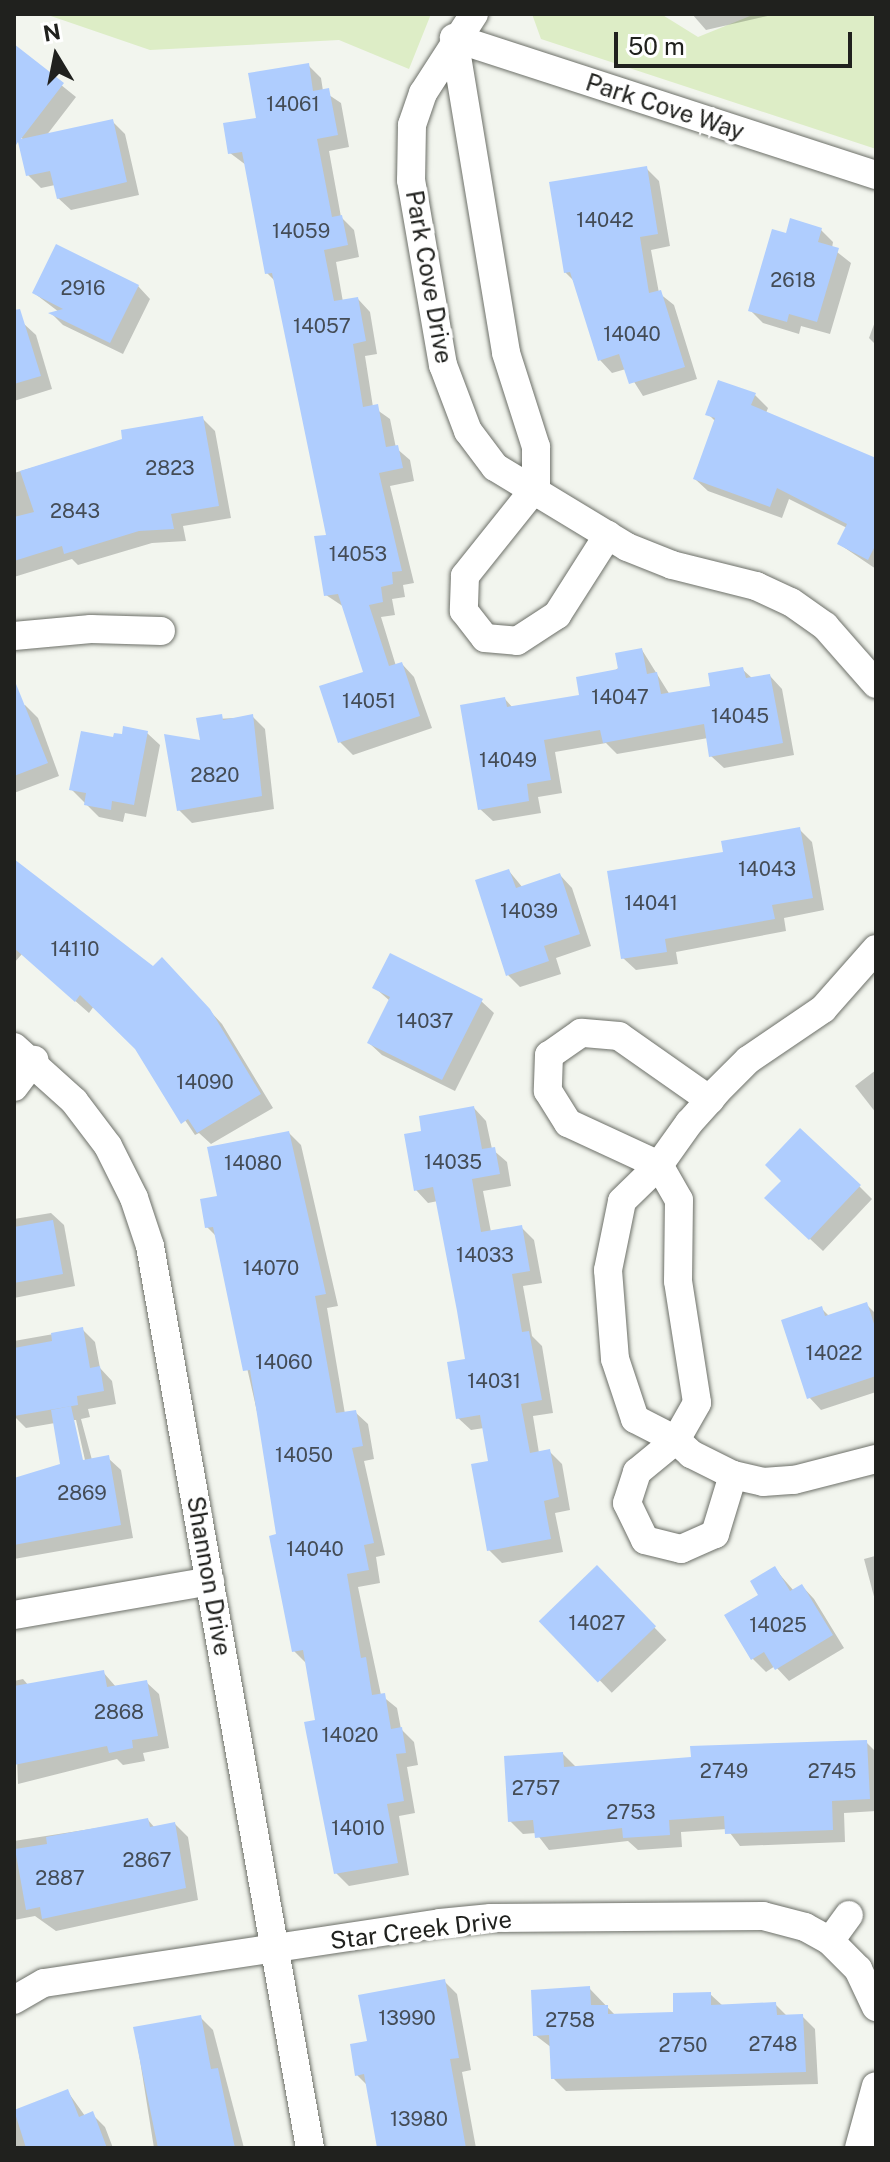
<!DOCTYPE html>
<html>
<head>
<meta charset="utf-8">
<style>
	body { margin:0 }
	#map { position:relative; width:890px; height:2162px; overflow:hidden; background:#f2f5ee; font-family:"Public Sans",sans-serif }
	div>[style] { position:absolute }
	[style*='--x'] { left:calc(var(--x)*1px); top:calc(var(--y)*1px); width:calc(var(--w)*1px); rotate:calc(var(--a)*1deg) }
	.green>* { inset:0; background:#ddedc6 }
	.shadow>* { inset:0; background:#0003; transform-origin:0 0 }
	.building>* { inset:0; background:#afcdfe; transform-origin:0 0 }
	.roads { filter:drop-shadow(0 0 2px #6d7069) drop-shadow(0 0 2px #6d7069) }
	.street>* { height:28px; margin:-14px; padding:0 14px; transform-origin:14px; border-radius:14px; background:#fff }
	span { translate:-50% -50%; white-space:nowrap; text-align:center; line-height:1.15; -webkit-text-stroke:7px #fff; paint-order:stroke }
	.number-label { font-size:20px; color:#444c56 }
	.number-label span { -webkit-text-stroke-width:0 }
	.street-label { font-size:24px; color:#20211e }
	.frame { position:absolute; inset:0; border:16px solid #20211e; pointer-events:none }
	.north { position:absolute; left:16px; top:16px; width:80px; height:80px; -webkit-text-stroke:6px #fff; paint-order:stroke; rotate:350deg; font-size:22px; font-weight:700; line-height:32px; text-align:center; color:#20211e }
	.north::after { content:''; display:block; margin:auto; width:28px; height:36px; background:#20211e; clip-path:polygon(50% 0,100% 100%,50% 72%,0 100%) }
	.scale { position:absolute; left:614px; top:32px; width:238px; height:36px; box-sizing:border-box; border:4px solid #20211e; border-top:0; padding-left:10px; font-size:24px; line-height:28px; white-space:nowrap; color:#20211e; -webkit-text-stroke:6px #fff; paint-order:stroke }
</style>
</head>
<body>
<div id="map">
	<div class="green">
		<i style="clip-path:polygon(45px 14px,431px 14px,409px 69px,339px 40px,150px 50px)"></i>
		<i style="clip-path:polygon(532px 14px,661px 14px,698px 37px,755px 14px,876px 14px,876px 149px,541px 39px)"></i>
	</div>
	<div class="shadow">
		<i style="clip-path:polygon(692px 14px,772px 14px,772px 15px,706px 30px)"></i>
		<i style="clip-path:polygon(14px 47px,76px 97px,46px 136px,112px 121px,125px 134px,139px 195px,71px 210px,58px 198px,55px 185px,41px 188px,28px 175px,24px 140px,14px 132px)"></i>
		<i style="clip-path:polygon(308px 65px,321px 78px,323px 91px,341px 103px,349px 147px,329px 151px,341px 217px,354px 230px,359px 257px,336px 262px,343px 302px,358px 299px,370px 312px,377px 354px,365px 356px,373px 407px,390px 419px,396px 448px,410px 460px,414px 481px,390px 486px,414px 583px,403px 585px,405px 597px,392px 599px,395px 615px,381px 617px,396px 666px,402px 664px,414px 677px,432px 728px,353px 755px,340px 742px,365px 673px,344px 607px,326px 595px,328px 536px,276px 282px,267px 273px,246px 165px,230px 153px)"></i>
		<i style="clip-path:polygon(646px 168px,659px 181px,670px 246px,651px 250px,659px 293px,674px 305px,697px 379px,643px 396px,626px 369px,612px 373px,600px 360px,575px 282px,565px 272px)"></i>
		<i style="clip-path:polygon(821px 230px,833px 242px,832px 248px,851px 263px,830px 334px,801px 326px,799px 334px,763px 323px,750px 310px,787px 235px)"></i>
		<i style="clip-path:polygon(138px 286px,150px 299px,123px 354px,63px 325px,52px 314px,59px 312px,34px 293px)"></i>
		<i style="clip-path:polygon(876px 319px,876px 345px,869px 338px)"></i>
		<i style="clip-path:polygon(23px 323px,36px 335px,52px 389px,14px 401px,14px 325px)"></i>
		<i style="clip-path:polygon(755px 395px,768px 408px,766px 413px,876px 460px,876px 569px,839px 544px,847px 528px,789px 499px,782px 518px,708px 491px,695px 479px,716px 422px,708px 414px)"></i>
		<i style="clip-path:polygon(202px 418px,215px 431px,231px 518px,183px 526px,186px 541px,152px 543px,78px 565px,72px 559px,14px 577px,14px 473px)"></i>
		<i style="clip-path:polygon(642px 650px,670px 695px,712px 687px,742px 669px,753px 679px,770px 676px,782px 689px,794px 755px,724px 768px,711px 756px,708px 738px,617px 754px,606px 743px,555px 752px,562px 793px,538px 797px,541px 813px,493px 821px,480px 809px,505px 699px,513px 708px,581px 696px)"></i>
		<i style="clip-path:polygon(25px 705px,38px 718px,59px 776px,14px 793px,14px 709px)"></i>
		<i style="clip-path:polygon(253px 717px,265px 729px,274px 809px,192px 823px,179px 810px,202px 743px,198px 720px)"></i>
		<i style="clip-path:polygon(147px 733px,160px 745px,146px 817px,125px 813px,123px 822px,99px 817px,71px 789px,115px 739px)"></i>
		<i style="clip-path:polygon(799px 829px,812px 842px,824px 910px,784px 918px,786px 931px,676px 952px,678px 964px,636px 970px,623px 958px,726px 854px)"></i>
		<i style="clip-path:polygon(14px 862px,153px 969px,175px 973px,222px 1024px,273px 1108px,211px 1144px,199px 1133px,195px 1135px,137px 1049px,94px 1006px,89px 1013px,22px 954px,14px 963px)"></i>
		<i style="clip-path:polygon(509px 871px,523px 888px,560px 875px,572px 888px,591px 946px,556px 958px,561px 974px,520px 987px,508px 975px)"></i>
		<i style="clip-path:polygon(374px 987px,481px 1001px,494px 1013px,455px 1091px,382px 1055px,369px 1043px,390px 1001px)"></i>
		<i style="clip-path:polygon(876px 1070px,876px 1113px,855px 1086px)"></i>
		<i style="clip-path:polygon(474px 1108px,486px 1121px,492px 1149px,507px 1162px,511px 1186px,483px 1191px,491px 1232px,521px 1227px,534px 1240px,542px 1283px,523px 1286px,532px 1336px,542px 1346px,553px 1413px,533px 1416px,539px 1453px,549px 1451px,562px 1464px,570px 1510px,555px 1513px,563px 1552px,502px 1563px,489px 1550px,490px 1463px,484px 1428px,471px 1430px,458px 1418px,468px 1360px,438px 1201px,428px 1203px,416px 1190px,424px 1132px)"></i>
		<i style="clip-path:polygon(289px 1133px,301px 1145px,338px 1306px,327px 1308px,345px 1414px,355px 1412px,368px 1424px,374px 1459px,364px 1461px,385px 1555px,376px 1557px,380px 1583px,358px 1587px,381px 1695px,397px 1708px,401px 1729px,414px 1742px,418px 1765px,407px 1767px,415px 1813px,399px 1816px,409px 1875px,349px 1886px,336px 1873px,318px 1722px,308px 1665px,294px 1651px,264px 1442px,217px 1237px,207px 1227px,219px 1197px)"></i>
		<i style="clip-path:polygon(859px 1186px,872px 1199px,823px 1251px,780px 1211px)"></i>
		<i style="clip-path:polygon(51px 1213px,64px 1225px,75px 1286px,14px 1298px,14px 1219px)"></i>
		<i style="clip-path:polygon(866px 1304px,876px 1314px,876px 1392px,821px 1410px,809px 1397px,821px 1308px,829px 1316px)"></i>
		<i style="clip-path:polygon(evenodd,82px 1329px,95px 1342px,100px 1368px,112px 1381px,116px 1404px,88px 1409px,90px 1417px,81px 1419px,92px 1460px,108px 1458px,121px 1470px,133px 1538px,14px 1559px,14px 1480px,62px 1466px,55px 1423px,26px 1428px,14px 1416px,14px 1341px,82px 1329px,72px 1420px,76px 1420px,87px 1469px,83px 1470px,72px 1420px)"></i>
		<i style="clip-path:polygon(876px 1543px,876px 1604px,864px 1559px,875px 1556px)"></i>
		<i style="left:597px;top:1568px;width:100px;height:76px;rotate:46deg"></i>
		<i style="clip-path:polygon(775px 1569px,794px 1591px,802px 1586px,814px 1599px,844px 1648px,789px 1681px,775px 1666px,766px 1672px,753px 1659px,727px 1616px,761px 1595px)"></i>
		<i style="clip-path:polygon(103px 1672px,116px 1687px,146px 1682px,159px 1694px,169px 1748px,143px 1753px,145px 1761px,123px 1765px,117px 1759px,18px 1784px,14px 1681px,23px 1679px,29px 1686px)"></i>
		<i style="clip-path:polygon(866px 1742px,876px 1752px,876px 1811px,844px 1813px,845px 1842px,740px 1846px,727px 1829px,681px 1832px,682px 1847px,638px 1850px,628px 1841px,549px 1850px,536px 1833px,523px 1834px,510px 1821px,563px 1754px,577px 1768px)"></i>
		<i style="clip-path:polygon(148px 1820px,155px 1828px,175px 1824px,188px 1837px,198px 1900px,56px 1931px,35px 1916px,14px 1920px,14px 1841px)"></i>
		<i style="clip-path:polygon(444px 1981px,457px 1994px,471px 2070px,462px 2072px,476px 2148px,379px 2148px,368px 2086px,357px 2075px,369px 2043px)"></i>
		<i style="clip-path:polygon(589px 1988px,615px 2015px,675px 2014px,710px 1994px,723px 2006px,775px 2004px,788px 2017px,802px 2016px,815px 2029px,818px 2084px,566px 2091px,553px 2078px,552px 2048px,535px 2035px)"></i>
		<i style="clip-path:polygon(201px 2018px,213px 2030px,244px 2148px,154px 2148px,135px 2029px)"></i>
		<i style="clip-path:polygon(68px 2092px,85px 2116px,92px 2114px,105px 2127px,113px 2148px,14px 2148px,14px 2113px)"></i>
	</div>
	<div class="building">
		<i style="clip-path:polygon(14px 44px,64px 83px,21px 139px,113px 119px,127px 182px,57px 199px,50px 171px,26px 176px,18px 142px,14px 148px)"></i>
		<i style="clip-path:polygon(309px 63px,313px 91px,329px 88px,338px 135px,317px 139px,332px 217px,342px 215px,348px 245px,324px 250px,334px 301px,358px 297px,366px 341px,353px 344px,363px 407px,378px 404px,386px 447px,398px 445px,403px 468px,379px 473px,402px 571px,392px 572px,393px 584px,381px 587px,383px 602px,369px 605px,389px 666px,402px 662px,420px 716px,338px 743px,319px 686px,363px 672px,338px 594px,324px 596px,314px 536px,326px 535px,272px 273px,265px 274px,242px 152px,228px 154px,223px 123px,256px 118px,248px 73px)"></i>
		<i style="clip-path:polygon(647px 166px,658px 234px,640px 237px,649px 293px,661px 290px,685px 367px,629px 384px,619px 354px,598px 361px,570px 272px,564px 273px,549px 182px)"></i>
		<i style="clip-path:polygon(790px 218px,822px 228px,818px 242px,839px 248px,817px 322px,789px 314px,787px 322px,748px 311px,772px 229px,786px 233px)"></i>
		<i style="clip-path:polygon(56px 244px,139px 285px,110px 343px,48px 313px,63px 309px,32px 293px)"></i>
		<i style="clip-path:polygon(20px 309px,41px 376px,14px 384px,14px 310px)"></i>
		<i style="clip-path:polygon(718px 380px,756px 393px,751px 405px,876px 458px,876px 544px,868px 560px,837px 544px,847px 524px,777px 488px,770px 507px,693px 479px,715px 418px,705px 415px)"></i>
		<i style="clip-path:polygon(203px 416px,219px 506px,171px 514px,174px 529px,139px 531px,64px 554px,62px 546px,14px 561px,14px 517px,34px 512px,20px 471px,122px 439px,121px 430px)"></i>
		<i style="clip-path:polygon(642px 648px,647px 674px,657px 672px,661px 694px,710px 686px,708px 673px,743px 667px,746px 678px,770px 674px,783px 743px,709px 757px,704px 724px,603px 743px,600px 730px,544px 740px,551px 780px,527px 784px,529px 801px,478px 810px,460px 705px,505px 697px,507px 707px,579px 695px,576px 677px,618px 669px,615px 653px)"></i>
		<i style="clip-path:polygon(14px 679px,48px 763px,14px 776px)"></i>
		<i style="clip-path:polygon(222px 714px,223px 720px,253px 714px,262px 796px,177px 811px,164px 734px,200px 740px,196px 718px)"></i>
		<i style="clip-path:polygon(123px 726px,148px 731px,134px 805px,112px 801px,111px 810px,84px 805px,86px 793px,69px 790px,81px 731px,113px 737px,114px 733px,122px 734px)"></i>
		<i style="clip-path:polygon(800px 827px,813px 898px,772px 905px,775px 919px,665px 939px,667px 952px,621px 959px,607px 871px,723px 852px,721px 841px)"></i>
		<i style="clip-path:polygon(14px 859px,153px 966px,162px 957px,210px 1009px,261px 1094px,197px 1133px,188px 1119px,181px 1124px,135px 1049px,80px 995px,75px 1002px,14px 948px)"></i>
		<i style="clip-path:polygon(509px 869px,516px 888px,560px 873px,580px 934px,544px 946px,549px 961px,506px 976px,475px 880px)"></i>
		<i style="clip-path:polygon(390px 953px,483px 999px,442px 1080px,367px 1043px,390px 997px,372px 988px)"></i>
		<i style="clip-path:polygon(474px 1106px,482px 1149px,495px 1147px,500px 1174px,472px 1179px,481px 1232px,522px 1225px,530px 1271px,512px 1274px,522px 1332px,529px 1331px,542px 1400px,521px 1404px,530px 1453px,550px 1449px,559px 1497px,544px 1501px,551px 1539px,487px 1551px,471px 1464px,488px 1461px,480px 1415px,456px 1419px,447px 1362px,465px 1359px,457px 1311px,433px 1187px,414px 1191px,404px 1134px,421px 1131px,419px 1116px)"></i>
		<i style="clip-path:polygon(800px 1128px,861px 1185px,809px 1240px,764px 1198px,781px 1181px,765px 1165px)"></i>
		<i style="clip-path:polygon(289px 1131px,326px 1294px,315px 1296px,336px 1413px,356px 1410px,363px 1446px,352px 1448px,374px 1543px,364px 1545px,369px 1570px,347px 1574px,361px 1658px,366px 1657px,372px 1695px,385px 1693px,391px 1729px,402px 1727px,406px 1753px,396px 1754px,404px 1801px,387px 1804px,398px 1863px,334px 1874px,304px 1722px,315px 1720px,303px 1650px,292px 1652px,269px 1536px,276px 1534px,250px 1370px,243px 1371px,213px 1227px,205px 1228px,200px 1199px,217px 1196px,207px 1147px)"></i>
		<i style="clip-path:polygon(53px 1220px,63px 1274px,14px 1283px,14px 1227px)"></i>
		<i style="clip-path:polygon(867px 1302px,876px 1330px,876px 1376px,807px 1399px,781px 1320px,822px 1306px,825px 1316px)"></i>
		<i style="clip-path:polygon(83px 1327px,90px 1368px,100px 1366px,104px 1391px,77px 1396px,78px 1405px,14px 1416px,14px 1348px,52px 1341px,51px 1333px)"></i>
		<i style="clip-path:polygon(71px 1406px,83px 1460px,109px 1455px,121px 1525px,14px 1545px,14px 1478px,60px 1464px,51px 1410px)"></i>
		<i style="left:597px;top:1565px;width:85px;height:81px;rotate:46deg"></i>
		<i style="clip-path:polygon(775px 1566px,790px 1591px,802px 1584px,833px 1635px,775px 1670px,764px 1652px,751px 1660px,724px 1615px,758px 1595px,750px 1581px)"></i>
		<i style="clip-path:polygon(104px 1670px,107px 1687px,147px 1680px,158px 1736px,132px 1740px,133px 1748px,109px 1753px,107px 1746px,14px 1765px,14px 1686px)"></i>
		<i style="clip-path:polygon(867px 1740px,870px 1799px,832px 1801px,833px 1830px,725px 1834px,724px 1816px,669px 1820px,670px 1835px,623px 1838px,622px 1828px,535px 1838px,533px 1820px,508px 1822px,504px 1756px,563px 1752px,564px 1767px,691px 1757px,690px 1746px)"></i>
		<i style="clip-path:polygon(148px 1818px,150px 1827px,175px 1822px,186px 1888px,42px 1919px,40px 1907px,26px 1910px,15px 1849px,47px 1844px,46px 1837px)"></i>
		<i style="clip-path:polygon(445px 1979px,459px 2058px,450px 2059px,466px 2148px,377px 2148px,364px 2074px,355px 2076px,350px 2044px,367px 2041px,358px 1995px)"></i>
		<i style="clip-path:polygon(590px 1986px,591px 2005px,608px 2005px,608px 2014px,673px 2012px,673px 1993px,711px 1992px,711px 2005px,776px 2002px,777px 2015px,803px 2014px,806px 2072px,551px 2079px,549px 2035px,533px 2036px,531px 1990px)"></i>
		<i style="clip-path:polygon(201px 2015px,211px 2069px,218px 2068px,235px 2148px,158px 2148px,133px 2027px)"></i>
		<i style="clip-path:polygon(68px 2089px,79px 2117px,93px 2111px,107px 2148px,26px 2148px,14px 2110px)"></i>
	</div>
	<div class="roads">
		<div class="street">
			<i style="--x:474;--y:14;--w:94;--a:122.8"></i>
			<i style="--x:423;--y:93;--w:34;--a:109"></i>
			<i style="--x:412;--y:125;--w:55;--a:91"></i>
			<i style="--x:411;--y:180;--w:188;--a:80.2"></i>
			<i style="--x:443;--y:365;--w:71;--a:69.3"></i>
			<i style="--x:468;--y:431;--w:45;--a:53.1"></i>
			<i style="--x:495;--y:467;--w:154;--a:31.2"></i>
			<i style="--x:627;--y:547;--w:48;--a:21.8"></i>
			<i style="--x:672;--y:565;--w:87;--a:14"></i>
			<i style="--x:756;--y:586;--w:38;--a:25"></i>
			<i style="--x:791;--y:602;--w:42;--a:35.2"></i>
			<i style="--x:825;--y:626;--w:77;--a:48.7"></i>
			<i style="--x:454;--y:38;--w:319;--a:80.6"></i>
			<i style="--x:506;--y:353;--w:99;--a:72.3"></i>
			<i style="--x:536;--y:447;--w:40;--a:90"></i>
			<i style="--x:536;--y:487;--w:114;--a:128.6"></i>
			<i style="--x:465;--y:576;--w:35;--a:92"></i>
			<i style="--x:464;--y:611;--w:34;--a:52"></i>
			<i style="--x:485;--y:638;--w:32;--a:5"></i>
			<i style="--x:517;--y:641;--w:48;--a:-33"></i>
			<i style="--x:557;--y:615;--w:95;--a:-57.5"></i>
			<i style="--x:454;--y:38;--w:444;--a:18"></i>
			<i style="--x:14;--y:636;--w:77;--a:-5.2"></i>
			<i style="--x:91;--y:629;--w:70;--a:1.6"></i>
			<i style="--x:14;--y:1047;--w:81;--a:42"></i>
			<i style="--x:74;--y:1101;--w:56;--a:52.9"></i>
			<i style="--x:108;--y:1146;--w:58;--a:63.4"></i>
			<i style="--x:134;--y:1198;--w:51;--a:71.6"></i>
			<i style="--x:150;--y:1246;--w:916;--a:79.94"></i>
			<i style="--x:14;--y:1087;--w:34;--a:-53"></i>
			<i style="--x:710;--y:1100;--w:111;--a:-144.9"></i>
			<i style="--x:619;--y:1036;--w:38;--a:-175"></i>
			<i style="--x:581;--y:1033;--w:39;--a:145"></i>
			<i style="--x:549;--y:1055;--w:36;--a:92"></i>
			<i style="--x:548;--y:1091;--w:38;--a:58"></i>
			<i style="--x:568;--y:1123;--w:100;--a:24.8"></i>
			<i style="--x:659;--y:1165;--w:52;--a:-54.5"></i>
			<i style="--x:689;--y:1123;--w:31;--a:-48"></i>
			<i style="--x:710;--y:1100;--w:11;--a:-52"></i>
			<i style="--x:717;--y:1091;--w:44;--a:-45"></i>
			<i style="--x:748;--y:1060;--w:91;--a:-34.2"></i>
			<i style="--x:823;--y:1009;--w:80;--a:-48.5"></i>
			<i style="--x:659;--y:1165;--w:40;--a:60.3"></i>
			<i style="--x:679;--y:1200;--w:81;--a:90.7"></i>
			<i style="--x:678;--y:1281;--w:123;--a:81.1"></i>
			<i style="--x:697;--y:1403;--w:43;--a:119.6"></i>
			<i style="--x:676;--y:1440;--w:46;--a:-152.9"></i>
			<i style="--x:635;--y:1419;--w:63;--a:-108.4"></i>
			<i style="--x:615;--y:1359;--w:89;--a:-94.5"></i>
			<i style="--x:608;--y:1270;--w:70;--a:-78.5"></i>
			<i style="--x:622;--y:1201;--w:52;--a:-44.2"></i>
			<i style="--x:733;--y:1475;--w:62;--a:107"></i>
			<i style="--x:715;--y:1534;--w:37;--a:156"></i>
			<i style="--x:681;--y:1549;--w:37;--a:-166"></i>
			<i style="--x:645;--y:1540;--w:41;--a:-115.9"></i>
			<i style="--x:627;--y:1503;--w:33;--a:-72"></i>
			<i style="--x:637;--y:1472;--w:50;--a:-39.4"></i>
			<i style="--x:676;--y:1440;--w:21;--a:43"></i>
			<i style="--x:691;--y:1454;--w:47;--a:26.6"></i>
			<i style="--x:733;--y:1475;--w:31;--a:13"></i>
			<i style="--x:763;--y:1482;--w:31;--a:-4"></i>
			<i style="--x:794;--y:1480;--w:85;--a:-14.4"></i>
			<i style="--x:14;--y:1615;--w:199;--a:-9.8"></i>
			<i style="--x:830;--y:1941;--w:32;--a:-54"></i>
			<i style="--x:14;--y:2000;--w:34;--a:-30"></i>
			<i style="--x:44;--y:1983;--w:401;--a:-8.6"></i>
			<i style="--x:440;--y:1923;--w:51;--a:-5.6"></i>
			<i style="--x:491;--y:1918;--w:272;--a:-0.4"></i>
			<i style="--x:763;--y:1916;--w:43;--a:14.7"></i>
			<i style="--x:805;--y:1927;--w:29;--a:29"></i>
			<i style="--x:830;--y:1941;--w:40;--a:45"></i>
			<i style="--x:858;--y:1969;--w:42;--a:64.7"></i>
			<i style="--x:859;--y:2148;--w:64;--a:-74.7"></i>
		</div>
	</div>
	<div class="number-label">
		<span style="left:293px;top:104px">14061</span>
		<span style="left:605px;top:220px">14042</span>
		<span style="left:301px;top:231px">14059</span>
		<span style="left:793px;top:280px">2618</span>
		<span style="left:83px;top:288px">2916</span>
		<span style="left:322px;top:326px">14057</span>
		<span style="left:632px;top:334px">14040</span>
		<span style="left:170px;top:468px">2823</span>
		<span style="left:75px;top:511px">2843</span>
		<span style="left:358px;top:554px">14053</span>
		<span style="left:620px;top:697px">14047</span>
		<span style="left:369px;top:701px">14051</span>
		<span style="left:740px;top:716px">14045</span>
		<span style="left:508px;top:760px">14049</span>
		<span style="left:215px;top:775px">2820</span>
		<span style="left:767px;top:869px">14043</span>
		<span style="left:651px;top:903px">14041</span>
		<span style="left:529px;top:911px">14039</span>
		<span style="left:75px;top:949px">14110</span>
		<span style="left:425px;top:1021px">14037</span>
		<span style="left:205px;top:1082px">14090</span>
		<span style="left:453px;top:1162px">14035</span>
		<span style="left:253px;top:1163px">14080</span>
		<span style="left:485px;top:1255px">14033</span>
		<span style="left:271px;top:1268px">14070</span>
		<span style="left:834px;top:1353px">14022</span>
		<span style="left:284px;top:1362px">14060</span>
		<span style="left:494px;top:1381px">14031</span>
		<span style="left:304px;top:1455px">14050</span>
		<span style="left:82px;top:1493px">2869</span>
		<span style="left:315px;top:1549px">14040</span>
		<span style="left:597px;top:1623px">14027</span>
		<span style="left:778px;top:1625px">14025</span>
		<span style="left:119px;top:1712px">2868</span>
		<span style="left:350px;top:1735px">14020</span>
		<span style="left:724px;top:1771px">2749</span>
		<span style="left:832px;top:1771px">2745</span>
		<span style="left:536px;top:1788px">2757</span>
		<span style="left:631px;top:1812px">2753</span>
		<span style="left:358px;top:1828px">14010</span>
		<span style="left:147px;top:1860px">2867</span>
		<span style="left:60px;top:1878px">2887</span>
		<span style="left:407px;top:2018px">13990</span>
		<span style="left:570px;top:2020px">2758</span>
		<span style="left:773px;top:2044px">2748</span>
		<span style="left:683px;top:2045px">2750</span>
		<span style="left:419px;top:2119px">13980</span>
	</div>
	<div class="street-label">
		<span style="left:665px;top:107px;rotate:18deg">Park Cove Way</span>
		<span style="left:429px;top:277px;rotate:80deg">Park Cove Drive</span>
		<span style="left:209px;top:1576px;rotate:80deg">Shannon Drive</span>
		<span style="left:421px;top:1930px;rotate:-7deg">Star Creek Drive</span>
	</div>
	<div class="frame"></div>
	<div class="north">N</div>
	<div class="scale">50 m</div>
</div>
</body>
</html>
